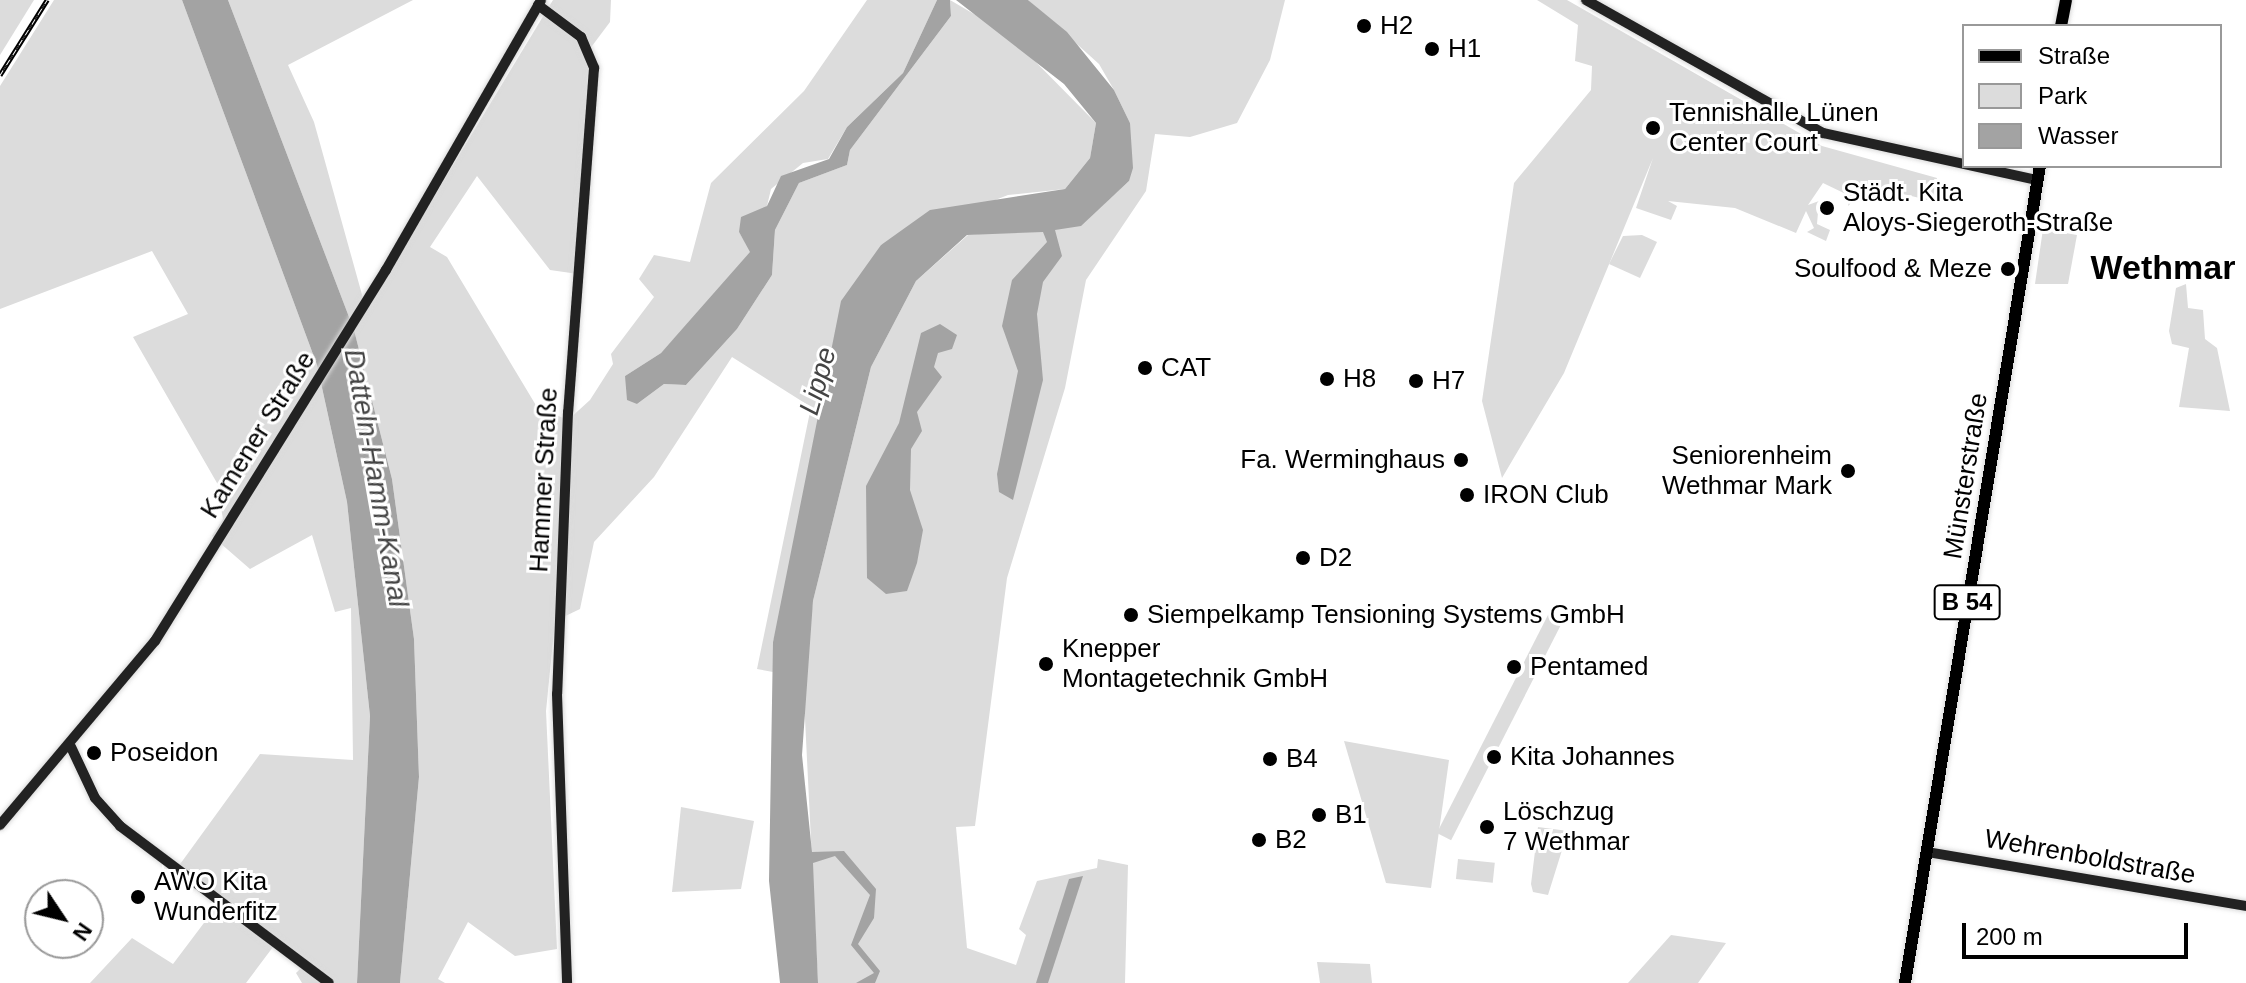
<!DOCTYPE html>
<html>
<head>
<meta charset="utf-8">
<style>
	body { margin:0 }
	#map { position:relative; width:2246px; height:983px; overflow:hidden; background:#fff; font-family:Helvetica,sans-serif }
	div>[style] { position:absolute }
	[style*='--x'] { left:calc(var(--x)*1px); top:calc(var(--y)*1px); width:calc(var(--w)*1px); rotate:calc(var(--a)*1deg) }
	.green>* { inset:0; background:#dcdcdc; transform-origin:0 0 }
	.water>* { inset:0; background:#a3a3a3 }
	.roads { filter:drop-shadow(0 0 2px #dbdbdb) drop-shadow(0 0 2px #dbdbdb) }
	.secondary>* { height:10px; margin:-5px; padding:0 5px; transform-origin:5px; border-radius:5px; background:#222 }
	.primary>* { height:12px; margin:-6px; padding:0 6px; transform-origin:6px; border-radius:6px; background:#000 }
	.rail>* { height:5px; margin-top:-2.5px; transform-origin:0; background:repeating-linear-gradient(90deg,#fff 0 6px,#000 0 12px); box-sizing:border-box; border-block:2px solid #000 }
	.dots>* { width:22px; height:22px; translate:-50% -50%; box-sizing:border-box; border:4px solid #fff; border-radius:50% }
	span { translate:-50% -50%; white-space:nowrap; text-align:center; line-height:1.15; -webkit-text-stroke:6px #fff; paint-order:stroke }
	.shield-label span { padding:2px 6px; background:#fff; border:2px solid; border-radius:6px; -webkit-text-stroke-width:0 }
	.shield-label { font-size:24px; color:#000; font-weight:700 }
	.poi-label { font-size:26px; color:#000 }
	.left { translate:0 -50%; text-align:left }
	.right { translate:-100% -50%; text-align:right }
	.street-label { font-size:26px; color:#000 }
	.water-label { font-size:28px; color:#444; font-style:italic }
	.district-label { font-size:34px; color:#000; font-weight:700 }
	.legend { position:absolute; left:1962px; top:24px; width:260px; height:144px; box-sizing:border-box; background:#fff; border:2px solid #999; margin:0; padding:10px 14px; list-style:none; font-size:24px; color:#000 }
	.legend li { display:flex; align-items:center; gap:16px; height:40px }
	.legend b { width:40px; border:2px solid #999 }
	.north { position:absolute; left:24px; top:879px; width:80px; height:80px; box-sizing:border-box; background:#fff; border:2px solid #999; border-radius:50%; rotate:125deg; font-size:22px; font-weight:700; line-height:32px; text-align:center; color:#000 }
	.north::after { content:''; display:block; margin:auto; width:28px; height:36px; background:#000; clip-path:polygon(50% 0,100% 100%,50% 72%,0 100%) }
	.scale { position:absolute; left:1962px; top:923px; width:226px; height:36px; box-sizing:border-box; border:4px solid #000; border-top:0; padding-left:10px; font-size:24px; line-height:28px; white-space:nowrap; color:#000; -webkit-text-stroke:6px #fff; paint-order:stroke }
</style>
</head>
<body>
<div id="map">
	<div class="green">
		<i style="clip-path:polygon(0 0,34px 0,0 55px)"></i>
		<i style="clip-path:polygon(54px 0,182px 0,317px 365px,347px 502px,370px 716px,357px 983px,302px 983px,296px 973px,308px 961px,279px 939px,246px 983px,90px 983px,132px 938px,173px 964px,222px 899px,178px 867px,260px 754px,353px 760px,351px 608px,335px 612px,312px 535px,250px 569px,212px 536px,223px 519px,217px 483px,133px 337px,188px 314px,152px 251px,0 309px,0 86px)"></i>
		<i style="clip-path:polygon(228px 0,413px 0,288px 65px,314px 122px,366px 309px,553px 0,611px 0,610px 22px,589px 50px,578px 274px,550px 270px,477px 176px,430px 247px,447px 257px,537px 407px,568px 420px,590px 400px,613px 364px,611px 354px,654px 297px,639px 279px,654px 255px,690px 262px,711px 183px,804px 91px,867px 0,937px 0,903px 73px,847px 127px,828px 159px,803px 163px,771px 189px,767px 206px,739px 232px,751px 252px,740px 267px,661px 353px,625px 376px,637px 404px,664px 384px,686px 385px,737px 329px,772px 275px,775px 230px,799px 183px,847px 165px,850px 150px,951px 16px,950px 0,1008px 34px,1096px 123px,1090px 158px,1065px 189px,1008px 195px,881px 245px,773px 642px,773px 672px,757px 669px,811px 407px,732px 357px,654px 477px,594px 542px,580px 609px,555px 621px,546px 711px,557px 949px,515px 956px,468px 922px,438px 979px,445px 983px,400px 983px,419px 777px,414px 639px,392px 479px,354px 330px)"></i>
		<i style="clip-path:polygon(1028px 0,1285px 0,1270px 60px,1237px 123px,1190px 137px,1155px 134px,1146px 191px,1086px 280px,1065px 388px,1007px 578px,975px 826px,956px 827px,967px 948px,1016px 965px,1026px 935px,1019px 929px,1037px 881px,1097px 868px,1098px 859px,1128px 865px,1125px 983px,818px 983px,803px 678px,813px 601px,871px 367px,916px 281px,968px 235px,1081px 225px,1129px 181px,1130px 123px,1114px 90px,1099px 64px)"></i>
		<i style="clip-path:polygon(1537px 0,1567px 0,1822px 146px,1937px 178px,1932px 201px,1870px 186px,1848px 206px,1850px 196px,1823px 183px,1808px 205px,1819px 201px,1817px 224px,1830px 230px,1826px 241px,1807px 232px,1814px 228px,1806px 211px,1796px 233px,1735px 208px,1668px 201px,1677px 206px,1671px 220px,1636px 208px,1653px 158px,1564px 373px,1502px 478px,1482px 401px,1514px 183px,1591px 90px,1592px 66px,1575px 61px,1578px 25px)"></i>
		<i style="clip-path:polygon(2043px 229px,2077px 235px,2068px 284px,2035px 284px)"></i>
		<i style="clip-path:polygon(1642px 235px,1657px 242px,1640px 278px,1609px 264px,1623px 236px)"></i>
		<i style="clip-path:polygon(2186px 284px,2188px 308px,2203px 310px,2205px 339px,2217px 348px,2230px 411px,2179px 407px,2189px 348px,2172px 344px,2169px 331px,2176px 288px)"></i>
		<i style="left:1549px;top:613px;width:16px;height:247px;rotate:27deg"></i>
		<i style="clip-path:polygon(1344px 741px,1449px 760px,1431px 888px,1386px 883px)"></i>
		<i style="clip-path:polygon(681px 807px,754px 821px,741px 889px,672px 892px)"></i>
		<i style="clip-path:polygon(1538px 827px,1568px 831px,1548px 895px,1533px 892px,1531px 884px)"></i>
		<i style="left:1458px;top:859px;width:37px;height:20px;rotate:6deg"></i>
		<i style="clip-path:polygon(1671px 935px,1726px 943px,1698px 983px,1628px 983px)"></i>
		<i style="clip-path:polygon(1317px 962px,1370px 964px,1372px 983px,1320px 983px)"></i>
	</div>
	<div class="water">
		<i style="clip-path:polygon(182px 0,228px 0,354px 330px,392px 479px,414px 639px,419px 777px,400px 983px,357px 983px,370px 716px,347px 502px,328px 415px,317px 365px)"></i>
		<i style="clip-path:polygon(937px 0,950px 0,951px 16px,850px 150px,847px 165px,799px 183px,775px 230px,772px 275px,737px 329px,686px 385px,664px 384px,637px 404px,627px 400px,625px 376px,661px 353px,750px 252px,739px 232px,741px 217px,767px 206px,781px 176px,829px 159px,847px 127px,903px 73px)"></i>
		<i style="clip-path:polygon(956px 0,1028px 0,1067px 32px,1114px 90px,1130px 123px,1133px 168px,1129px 181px,1081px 226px,1055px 230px,1062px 256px,1043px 282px,1037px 314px,1043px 380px,1013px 500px,999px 492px,997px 474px,1018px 371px,1002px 326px,1012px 280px,1047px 242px,1043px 232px,967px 235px,916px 281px,871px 367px,813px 601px,802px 755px,812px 852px,844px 851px,876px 889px,874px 918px,858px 944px,880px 971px,875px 983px,856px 983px,874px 973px,851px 945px,870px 895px,835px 856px,813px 863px,818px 983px,780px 983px,769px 881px,773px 642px,841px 301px,881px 245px,930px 210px,1065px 189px,1090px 158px,1096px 123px,1064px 84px)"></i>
		<i style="clip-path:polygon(940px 324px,957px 335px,952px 349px,938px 353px,934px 367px,942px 377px,917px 412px,922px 431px,911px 449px,910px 490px,923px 530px,917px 563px,907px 591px,886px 594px,867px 578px,866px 486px,899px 423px,921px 333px)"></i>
		<i style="clip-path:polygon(1083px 876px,1048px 983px,1036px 983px,1069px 879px)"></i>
	</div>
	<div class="roads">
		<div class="secondary">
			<i style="--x:1586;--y:0;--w:272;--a:29.3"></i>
			<i style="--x:1823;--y:133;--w:219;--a:12.4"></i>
			<i style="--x:538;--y:5;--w:54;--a:36.7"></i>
			<i style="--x:581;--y:37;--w:34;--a:67"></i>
			<i style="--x:594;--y:68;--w:345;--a:94.3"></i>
			<i style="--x:568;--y:412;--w:282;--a:92.2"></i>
			<i style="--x:557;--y:694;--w:289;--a:88"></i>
			<i style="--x:71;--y:747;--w:56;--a:64.8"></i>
			<i style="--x:95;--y:798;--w:38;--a:48"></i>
			<i style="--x:120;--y:826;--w:261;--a:36.9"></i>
			<i style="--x:0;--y:825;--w:241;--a:-49.9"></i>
			<i style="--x:155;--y:641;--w:437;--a:-58.1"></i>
			<i style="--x:386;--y:270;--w:311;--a:-60.1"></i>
			<i style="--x:1927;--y:852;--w:324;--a:9.6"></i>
		</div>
		<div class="primary">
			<i style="--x:2061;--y:26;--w:26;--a:-79"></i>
			<i style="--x:1905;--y:983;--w:828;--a:-80.62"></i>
		</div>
	</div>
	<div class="rail">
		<i style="--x:0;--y:75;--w:89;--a:-57.9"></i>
	</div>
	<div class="dots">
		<i style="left:1364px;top:26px;background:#000"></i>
		<i style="left:1432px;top:49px;background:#000"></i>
		<i style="left:1653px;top:128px;background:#000"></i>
		<i style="left:1827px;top:208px;background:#000"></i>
		<i style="left:2008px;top:269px;background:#000"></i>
		<i style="left:1145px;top:368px;background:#000"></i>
		<i style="left:1327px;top:379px;background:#000"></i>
		<i style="left:1416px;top:381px;background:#000"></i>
		<i style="left:1461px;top:460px;background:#000"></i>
		<i style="left:1848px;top:471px;background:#000"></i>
		<i style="left:1467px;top:495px;background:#000"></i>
		<i style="left:1303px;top:558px;background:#000"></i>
		<i style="left:1131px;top:615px;background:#000"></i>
		<i style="left:1046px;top:664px;background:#000"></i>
		<i style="left:1514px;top:667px;background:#000"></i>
		<i style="left:94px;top:753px;background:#000"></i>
		<i style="left:1494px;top:757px;background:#000"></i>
		<i style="left:1270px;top:759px;background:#000"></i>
		<i style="left:1319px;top:815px;background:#000"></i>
		<i style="left:1487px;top:827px;background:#000"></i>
		<i style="left:1259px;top:840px;background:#000"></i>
		<i style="left:138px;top:897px;background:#000"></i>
	</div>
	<div class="shield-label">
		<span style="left:1967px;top:602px">B 54</span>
	</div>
	<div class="poi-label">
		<span class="left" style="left:1380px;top:26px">H2</span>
		<span class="left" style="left:1448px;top:49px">H1</span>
		<span class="left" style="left:1669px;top:128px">Tennishalle Lünen<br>Center Court</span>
		<span class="left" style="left:1843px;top:208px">Städt. Kita<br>Aloys-Siegeroth-Straße</span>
		<span class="right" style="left:1992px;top:269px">Soulfood &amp; Meze</span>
		<span class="left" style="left:1161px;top:368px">CAT</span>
		<span class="left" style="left:1343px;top:379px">H8</span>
		<span class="left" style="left:1432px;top:381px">H7</span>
		<span class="right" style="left:1832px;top:471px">Seniorenheim<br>Wethmar Mark</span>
		<span class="right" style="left:1445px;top:460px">Fa. Werminghaus</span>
		<span class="left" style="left:1483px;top:495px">IRON Club</span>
		<span class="left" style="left:1319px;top:558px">D2</span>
		<span class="left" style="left:1147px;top:615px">Siempelkamp Tensioning Systems GmbH</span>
		<span class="left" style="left:1062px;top:664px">Knepper<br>Montagetechnik GmbH</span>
		<span class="left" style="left:1530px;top:667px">Pentamed</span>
		<span class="left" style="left:110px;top:753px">Poseidon</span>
		<span class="left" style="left:1510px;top:757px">Kita Johannes</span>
		<span class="left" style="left:1286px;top:759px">B4</span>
		<span class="left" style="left:1503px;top:827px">Löschzug<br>7 Wethmar</span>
		<span class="left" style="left:1335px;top:815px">B1</span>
		<span class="left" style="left:1275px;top:840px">B2</span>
		<span class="left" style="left:154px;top:897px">AWO Kita<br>Wunderfitz</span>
	</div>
	<div class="street-label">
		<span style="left:258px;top:435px;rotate:-58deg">Kamener Straße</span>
		<span style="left:1966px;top:476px;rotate:-81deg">Münsterstraße</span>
		<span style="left:544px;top:480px;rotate:-87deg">Hammer Straße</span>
		<span style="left:2090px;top:857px;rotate:10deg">Wehrenboldstraße</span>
	</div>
	<div class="water-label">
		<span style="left:818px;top:381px;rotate:-74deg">Lippe</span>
		<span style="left:376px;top:478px;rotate:80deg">Datteln-Hamm-Kanal</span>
	</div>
	<div class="district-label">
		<span style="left:2163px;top:268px">Wethmar</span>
	</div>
	<ul class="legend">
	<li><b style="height:10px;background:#000"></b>Straße</li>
	<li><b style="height:22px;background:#dcdcdc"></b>Park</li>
	<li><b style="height:22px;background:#a3a3a3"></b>Wasser</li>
	</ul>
	<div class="north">N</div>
	<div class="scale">200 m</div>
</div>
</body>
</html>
